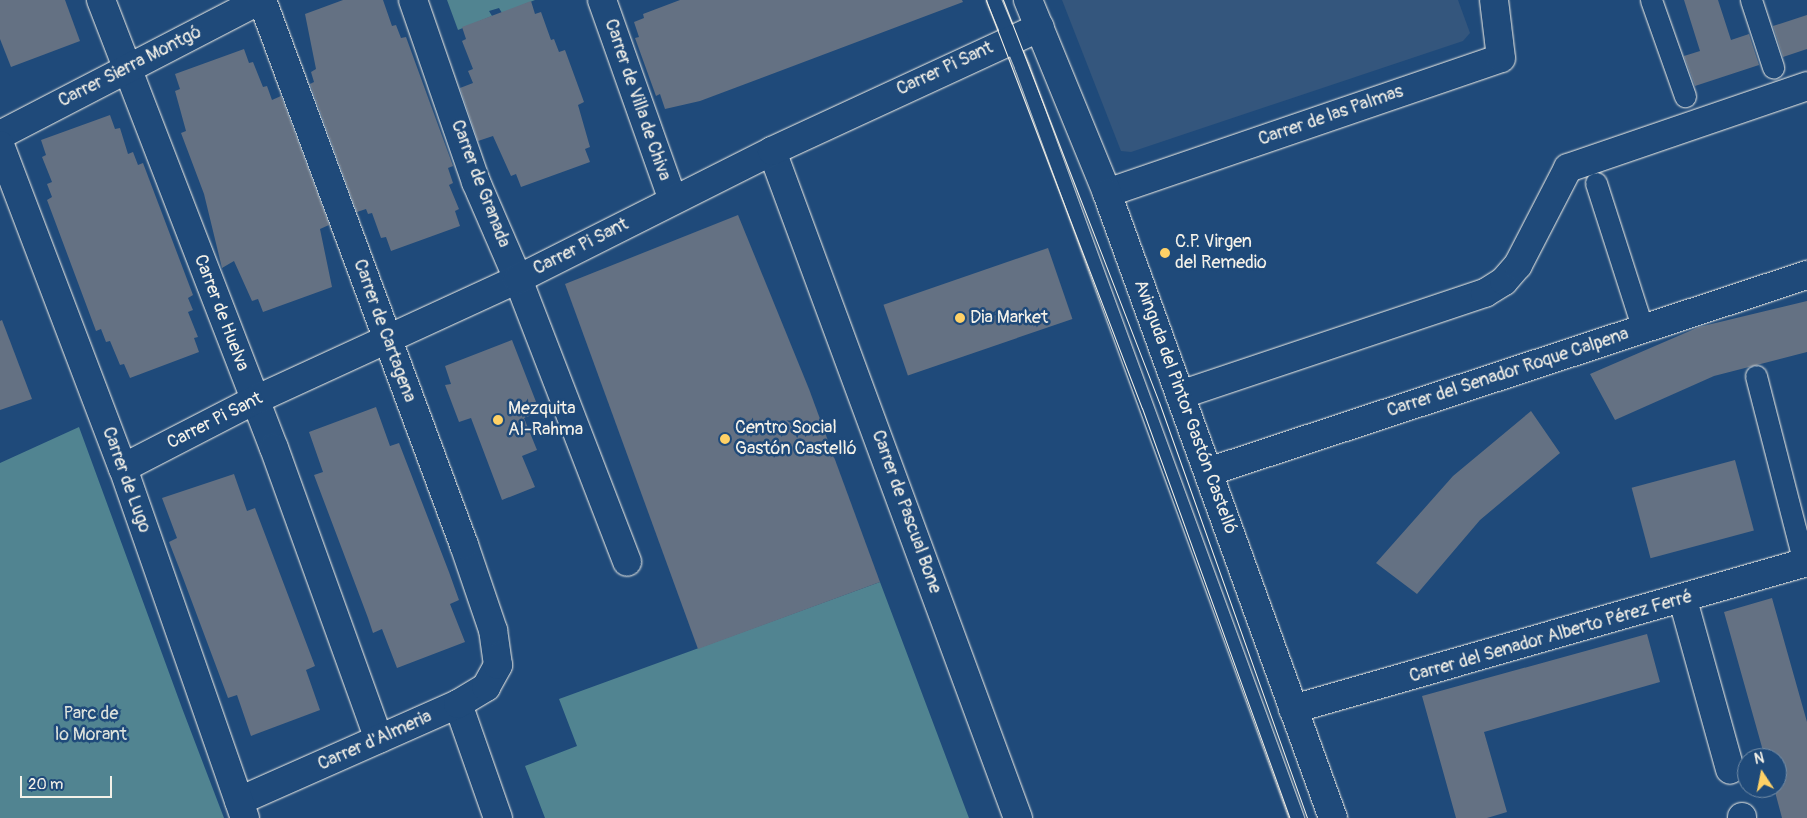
<!DOCTYPE html>
<html>
<head>
<meta charset="utf-8">
<style>
	body { margin:0 }
	#map { position:relative; width:1807px; height:818px; overflow:hidden; background:#1f4a7a; font-family:Pangolin,sans-serif }
	div>[style] { position:absolute }
	[style*='--x'] { left:calc(var(--x)*1px); top:calc(var(--y)*1px); width:calc(var(--w)*1px); rotate:calc(var(--a)*1deg) }
	.built>* { inset:0; background:#34567d }
	.green>* { inset:0; background:#518491 }
	.building>* { inset:0; background:#647183; transform-origin:0 0 }
	.roads { filter:drop-shadow(0 0 1px #f4f1e8) drop-shadow(0 0 1px #f4f1e8) }
	.service>* { height:14px; margin:-7px; padding:0 7px; transform-origin:7px; border-radius:7px; background:#1f4a7a }
	.pedestrian>* { height:21px; margin:-10.5px; padding:0 10.5px; transform-origin:10.5px; border-radius:10.5px; background:#1f4a7a }
	.minor>* { height:28px; margin:-14px; padding:0 14px; transform-origin:14px; border-radius:14px; background:#1f4a7a }
	.tertiary>* { height:28px; margin:-14px; padding:0 14px; transform-origin:14px; border-radius:14px; background:#1f4a7a }
	.secondary>* { height:28px; margin:-14px; padding:0 14px; transform-origin:14px; border-radius:14px; background:#1f4a7a }
	.tram>* { height:1px; margin:-0.5px; padding:0 0.5px; transform-origin:0.5px; border-radius:0.5px; background:#f4f1e8 }
	.dots>* { width:14px; height:14px; translate:-50% -50%; box-sizing:border-box; border:2px solid #1f4a7a; border-radius:50% }
	span { translate:-50% -50%; white-space:nowrap; text-align:center; line-height:1.15; -webkit-text-stroke:5px #1f4a7a; paint-order:stroke }
	.street-label { font-size:18px; color:#f4f1e8 }
	.poi-label { font-size:18px; color:#f4f1e8 }
	.left { translate:0 -50%; text-align:left }
	.park-label { font-size:18px; color:#dce1db }
	.north { position:absolute; left:1737px; top:748px; width:50px; height:50px; box-sizing:border-box; background:#1f4a7a; border:1px solid #748da6; border-radius:50%; rotate:349deg; font-size:14px; font-weight:700; line-height:20px; text-align:center; color:#f4f1e8 }
	.north::after { content:''; display:block; margin:auto; width:18px; height:22px; background:#ffd166; clip-path:polygon(50% 0,100% 100%,50% 72%,0 100%) }
	.scale { position:absolute; left:20px; top:776px; width:92px; height:22px; box-sizing:border-box; border:2px solid #f4f1e8; border-top:0; padding-left:6px; font-size:15px; line-height:18px; white-space:nowrap; color:#f4f1e8; -webkit-text-stroke:4px #1f4a7a; paint-order:stroke }
</style>
</head>
<body>
<div id="map">
	<div class="built">
		<i style="clip-path:polygon(1062px 0,1458px 0,1470px 33px,1463px 41px,1131px 152px,1121px 151px)"></i>
	</div>
	<div class="green">
		<i style="clip-path:polygon(447px 0,535px 0,502px 13px,499px 8px,489px 11px,492px 16px,458px 30px)"></i>
		<i style="clip-path:polygon(79px 427px,182px 708px,224px 818px,0 818px,0 463px)"></i>
		<i style="clip-path:polygon(880px 582px,969px 818px,545px 818px,525px 766px,577px 746px,559px 699px)"></i>
	</div>
	<div class="building">
		<i style="clip-path:polygon(0 0,65px 0,80px 41px,11px 67px,0 39px)"></i>
		<i style="clip-path:polygon(343px 0,383px 0,392px 26px,396px 25px,401px 38px,406px 37px,453px 166px,448px 168px,453px 183px,449px 185px,459px 209px,455px 211px,460px 226px,391px 251px,386px 237px,381px 238px,372px 213px,368px 214px,366px 209px,357px 212px,310px 84px,314px 82px,311px 72px,316px 69px,305px 14px)"></i>
		<i style="clip-path:polygon(680px 0,962px 0,963px 2px,700px 101px,665px 109px,660px 94px,656px 96px,635px 38px,639px 37px,634px 22px,644px 18px,643px 14px)"></i>
		<i style="clip-path:polygon(1684px 0,1718px 0,1731px 40px,1749px 34px,1759px 65px,1695px 86px,1684px 56px,1700px 51px)"></i>
		<i style="clip-path:polygon(531px 1px,535px 14px,541px 12px,551px 40px,554px 39px,559px 52px,565px 50px,584px 102px,578px 105px,590px 147px,585px 149px,590px 162px,521px 187px,516px 174px,511px 176px,493px 136px,478px 141px,460px 88px,473px 83px,468px 71px,473px 69px,462px 41px,466px 39px,462px 27px)"></i>
		<i style="clip-path:polygon(1807px 15px,1807px 49px,1783px 57px,1773px 26px)"></i>
		<i style="clip-path:polygon(244px 49px,249px 63px,253px 62px,263px 87px,267px 86px,272px 100px,281px 96px,329px 225px,320px 229px,332px 287px,263px 312px,258px 299px,252px 301px,234px 261px,222px 268px,204px 194px,181px 133px,186px 131px,175px 91px,180px 89px,175px 74px)"></i>
		<i style="clip-path:polygon(110px 115px,115px 129px,120px 128px,128px 154px,133px 152px,138px 165px,143px 163px,193px 295px,188px 298px,193px 310px,188px 312px,198px 337px,194px 338px,199px 352px,130px 378px,124px 364px,120px 365px,110px 341px,106px 342px,101px 329px,96px 331px,47px 200px,52px 197px,47px 184px,52px 182px,42px 157px,46px 155px,41px 140px)"></i>
		<i style="clip-path:polygon(738px 215px,809px 389px,880px 582px,698px 649px,565px 284px)"></i>
		<i style="left:1048px;top:248px;width:75px;height:174px;rotate:71deg"></i>
		<i style="clip-path:polygon(1807px 301px,1807px 352px,1714px 376px,1615px 420px,1590px 374px,1699px 327px)"></i>
		<i style="clip-path:polygon(2px 320px,32px 399px,0 410px,0 321px)"></i>
		<i style="clip-path:polygon(512px 340px,540px 412px,524px 418px,537px 450px,522px 456px,535px 487px,502px 500px,471px 418px,459px 422px,445px 385px,451px 384px,445px 366px)"></i>
		<i style="clip-path:polygon(376px 407px,390px 446px,399px 443px,449px 572px,459px 600px,450px 604px,465px 642px,397px 668px,382px 629px,373px 633px,368px 618px,314px 475px,323px 472px,309px 432px)"></i>
		<i style="clip-path:polygon(1531px 411px,1560px 453px,1480px 520px,1417px 594px,1376px 563px,1453px 476px)"></i>
		<i style="left:1735px;top:460px;width:73px;height:107px;rotate:75deg"></i>
		<i style="clip-path:polygon(234px 474px,247px 511px,255px 508px,315px 666px,306px 670px,320px 710px,251px 736px,237px 695px,228px 698px,183px 578px,169px 542px,177px 538px,162px 498px)"></i>
		<i style="clip-path:polygon(1772px 598px,1807px 722px,1807px 818px,1782px 818px,1774px 788px,1777px 788px,1777px 758px,1765px 758px,1724px 612px)"></i>
		<i style="clip-path:polygon(1647px 634px,1660px 682px,1484px 732px,1507px 812px,1487px 818px,1456px 818px,1422px 696px)"></i>
	</div>
	<div class="roads">
		<div class="service">
			<i style="--x:994;--y:0;--w:73;--a:67.3"></i>
			<i style="--x:1022;--y:67;--w:800;--a:69.89"></i>
		</div>
		<div class="pedestrian">
			<i style="--x:1651;--y:0;--w:102;--a:70.5"></i>
			<i style="--x:1751;--y:0;--w:71;--a:71.8"></i>
			<i style="--x:1596;--y:183;--w:153;--a:72.2"></i>
			<i style="--x:1756;--y:376;--w:193;--a:75.6"></i>
		</div>
		<div class="minor">
			<i style="--x:101;--y:0;--w:480;--a:68.9"></i>
			<i style="--x:274;--y:448;--w:309;--a:70.2"></i>
			<i style="--x:413;--y:0;--w:193;--a:70.9"></i>
			<i style="--x:476;--y:182;--w:106;--a:66.6"></i>
			<i style="--x:518;--y:279;--w:303;--a:68.9"></i>
			<i style="--x:602;--y:0;--w:212;--a:70.5"></i>
			<i style="--x:0;--y:135;--w:293;--a:-27.4"></i>
			<i style="--x:772;--y:151;--w:711;--a:69.76"></i>
			<i style="--x:1107;--y:193;--w:416;--a:-18.9"></i>
			<i style="--x:1501;--y:58;--w:58;--a:-96.9"></i>
			<i style="--x:1180;--y:395;--w:322;--a:-18.5"></i>
			<i style="--x:1485;--y:293;--w:22;--a:-32"></i>
			<i style="--x:1504;--y:281;--w:21;--a:-49"></i>
			<i style="--x:1518;--y:265;--w:109;--a:-62.7"></i>
			<i style="--x:1568;--y:168;--w:253;--a:-18.9"></i>
			<i style="--x:1208;--y:472;--w:631;--a:-18.21"></i>
			<i style="--x:1683;--y:600;--w:176;--a:74.5"></i>
			<i style="--x:458;--y:704;--w:121;--a:70.7"></i>
			<i style="--x:1293;--y:709;--w:535;--a:-15.96"></i>
			<i style="--x:239;--y:801;--w:240;--a:-23.9"></i>
			<i style="--x:458;--y:704;--w:33;--a:-31"></i>
			<i style="--x:486;--y:687;--w:25;--a:-61"></i>
			<i style="--x:498;--y:665;--w:35;--a:-98"></i>
			<i style="--x:493;--y:630;--w:90;--a:-108.8"></i>
			<i style="--x:464;--y:545;--w:581;--a:-110.34"></i>
			<i style="--x:1742;--y:817;--w:1;--a:90"></i>
		</div>
		<div class="tertiary">
			<i style="--x:0;--y:145;--w:346;--a:69.2"></i>
			<i style="--x:123;--y:468;--w:371;--a:70.8"></i>
			<i style="--x:123;--y:468;--w:148;--a:-27.3"></i>
			<i style="--x:255;--y:400;--w:289;--a:-24.7"></i>
			<i style="--x:518;--y:279;--w:284;--a:-26.7"></i>
			<i style="--x:772;--y:151;--w:295;--a:-24.8"></i>
		</div>
		<div class="secondary">
			<i style="--x:1028;--y:0;--w:209;--a:67.7"></i>
			<i style="--x:1107;--y:193;--w:665;--a:70.12"></i>
		</div>
	</div>
	<div class="tram">
		<i style="--x:986;--y:0;--w:437;--a:69.1"></i>
		<i style="--x:1142;--y:408;--w:436;--a:70.2"></i>
		<i style="--x:1003;--y:0;--w:431;--a:68.8"></i>
		<i style="--x:1159;--y:402;--w:442;--a:70.4"></i>
	</div>
	<div class="dots">
		<i style="left:1165px;top:253px;background:#ffd166"></i>
		<i style="left:960px;top:318px;background:#ffd166"></i>
		<i style="left:498px;top:420px;background:#ffd166"></i>
		<i style="left:725px;top:439px;background:#ffd166"></i>
	</div>
	<div class="street-label">
		<span style="left:130px;top:67px;rotate:-27deg">Carrer Sierra Montgó</span>
		<span style="left:945px;top:69px;rotate:-25deg">Carrer Pi Sant</span>
		<span style="left:637px;top:100px;rotate:71deg">Carrer de Villa de Chiva</span>
		<span style="left:1331px;top:116px;rotate:-19deg">Carrer de las Palmas</span>
		<span style="left:480px;top:184px;rotate:69deg">Carrer de Granada</span>
		<span style="left:581px;top:247px;rotate:-27deg">Carrer Pi Sant</span>
		<span style="left:221px;top:313px;rotate:69deg">Carrer de Huelva</span>
		<span style="left:384px;top:331px;rotate:70deg">Carrer de Cartagena</span>
		<span style="left:1508px;top:373px;rotate:-18deg">Carrer del Senador Roque Calpena</span>
		<span style="left:1185px;top:407px;rotate:70deg">Avinguda del Pintor Gastón Castelló</span>
		<span style="left:215px;top:421px;rotate:-27deg">Carrer Pi Sant</span>
		<span style="left:126px;top:480px;rotate:70deg">Carrer de Lugo</span>
		<span style="left:906px;top:512px;rotate:70deg">Carrer de Pascual Bone</span>
		<span style="left:1551px;top:637px;rotate:-16deg">Carrer del Senador Alberto Pérez Ferré</span>
		<span style="left:375px;top:741px;rotate:-24deg">Carrer d'Almeria</span>
	</div>
	<div class="poi-label">
		<span class="left" style="left:1175px;top:253px">C.P. Virgen<br>del Remedio</span>
		<span class="left" style="left:970px;top:318px">Dia Market</span>
		<span class="left" style="left:508px;top:420px">Mezquita<br>Al-Rahma</span>
		<span class="left" style="left:735px;top:439px">Centro Social<br>Gastón Castelló</span>
	</div>
	<div class="park-label">
		<span style="left:91px;top:725px">Parc de<br>lo Morant</span>
	</div>
	<div class="north">N</div>
	<div class="scale">20 m</div>
</div>
</body>
</html>
